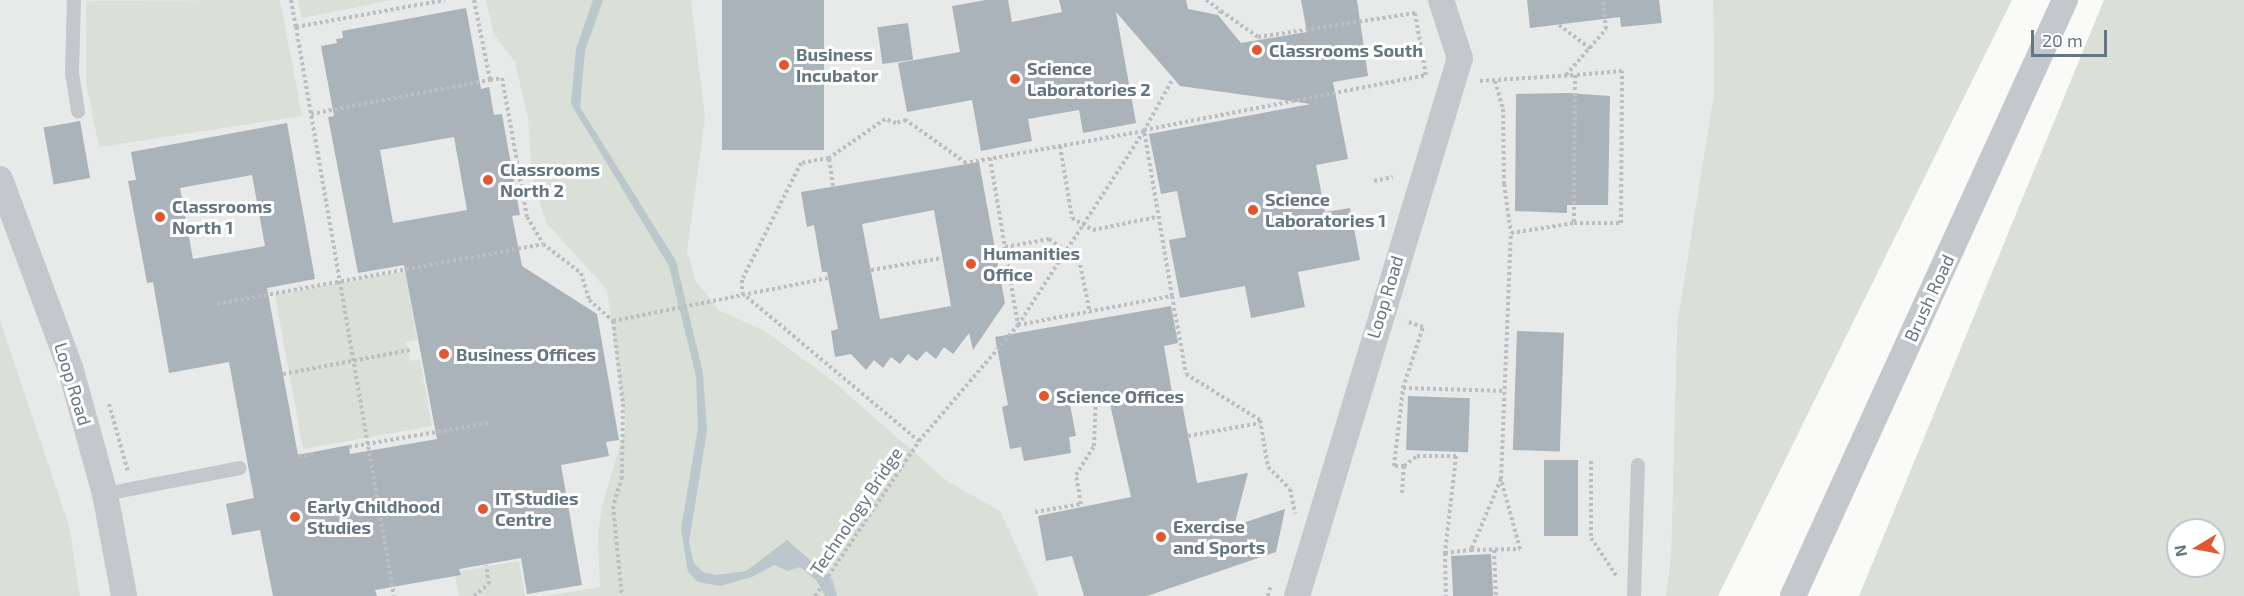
<!DOCTYPE html>
<html>
<head>
<meta charset="utf-8">
<style>
	body { margin:0 }
	#map { position:relative; width:2244px; height:596px; overflow:hidden; background:#fafaf8; font-family:"Exo 2",sans-serif }
	div>[style] { position:absolute }
	[style*='--x'] { left:calc(var(--x)*1px); top:calc(var(--y)*1px); width:calc(var(--w)*1px); rotate:calc(var(--a)*1deg) }
	.built>* { inset:0; background:#e8e9e9 }
	.green>* { inset:0; background:#dadfd7 }
	.water>* { inset:0; background:#bbc7cb }
	.building>* { inset:0; background:#aab3b9; transform-origin:0 0 }
	.path>* { height:4px; margin-top:-2px; transform-origin:0; background:repeating-linear-gradient(90deg,#bbbfc2 0 3px,transparent 0 6px) }
	.service>* { height:14px; margin:-7px; padding:0 7px; transform-origin:7px; border-radius:7px; background:#c3c8cc }
	.minor>* { height:26px; margin:-13px; padding:0 13px; transform-origin:13px; border-radius:13px; background:#c3c8cc }
	.dots>* { width:16px; height:16px; translate:-50% -50%; box-sizing:border-box; border:3px solid #fff; border-radius:50% }
	span { translate:-50% -50%; white-space:nowrap; text-align:center; line-height:1.15; -webkit-text-stroke:6px #fff; paint-order:stroke }
	.poi-label { font-size:18px; color:#657683; font-weight:700 }
	.left { translate:0 -50%; text-align:left }
	.street-label { font-size:18px; color:#657683 }
	.north { position:absolute; left:2166px; top:518px; width:60px; height:60px; box-sizing:border-box; background:#fff; border:2px solid #c1c8cd; border-radius:50%; rotate:260deg; font-size:16px; font-weight:700; line-height:24px; text-align:center; color:#657683 }
	.north::after { content:''; display:block; margin:auto; width:21px; height:27px; background:#e4572e; clip-path:polygon(50% 0,100% 100%,50% 72%,0 100%) }
	.scale { position:absolute; left:2031px; top:30px; width:76px; height:27px; box-sizing:border-box; border:3px solid #657683; border-top:0; padding-left:8px; font-size:18px; line-height:21px; white-space:nowrap; color:#657683; -webkit-text-stroke:4px #fff; paint-order:stroke }
</style>
</head>
<body>
<div id="map">
	<div class="built">
		<i style="clip-path:polygon(0 0,1713px 0,1714px 92px,1677px 324px,1671px 552px,1666px 596px,80px 596px,70px 528px,0 320px)"></i>
	</div>
	<div class="green">
		<i style="clip-path:polygon(280px 0,302px 116px,99px 147px,86px 82px,86px 1px)"></i>
		<i style="clip-path:polygon(298px 0,392px 0,302px 18px)"></i>
		<i style="clip-path:polygon(486px 0,691px 0,705px 118px,687px 251px,696px 282px,720px 311px,763px 330px,828px 377px,947px 481px,1000px 511px,1039px 596px,545px 596px,600px 587px,598px 534px,602px 506px,626px 425px,607px 290px,546px 222px,532px 177px,528px 119px,515px 62px,494px 34px)"></i>
		<i style="clip-path:polygon(1713px 0,2012px 0,1718px 596px,1666px 596px,1671px 552px,1677px 324px,1714px 92px)"></i>
		<i style="clip-path:polygon(evenodd,2104px 0,2244px 0,2244px 596px,1859px 596px,2104px 0,2178px 530px,2214px 530px,2214px 566px,2178px 566px,2178px 530px)"></i>
		<i style="clip-path:polygon(405px 271px,417px 340px,406px 342px,410px 361px,420px 359px,432px 426px,303px 449px,275px 295px)"></i>
		<i style="clip-path:polygon(0 320px,70px 528px,80px 596px,0 596px)"></i>
		<i style="clip-path:polygon(519px 561px,525px 596px,459px 596px,455px 576px,461px 575px,461px 571px)"></i>
	</div>
	<div class="water">
		<i style="clip-path:polygon(593px 0,603px 0,585px 51px,580px 107px,676px 261px,703px 373px,707px 431px,689px 542px,694px 563px,703px 572px,716px 575px,746px 571px,787px 540px,832px 579px,837px 596px,825px 596px,816px 580px,800px 567px,788px 571px,774px 565px,752px 577px,720px 586px,698px 582px,688px 572px,681px 529px,698px 428px,696px 376px,669px 266px,571px 104px,576px 49px)"></i>
	</div>
	<div class="building">
		<i style="left:722px;top:0;width:102px;height:150px"></i>
		<i style="clip-path:polygon(986px 0,1008px 0,1012px 22px,1062px 12px,1059px 0,1186px 0,1188px 9px,1218px 15px,1241px 43px,1307px 32px,1301px 0,1357px 0,1368px 76px,1333px 82px,1348px 159px,1316px 165px,1325px 212px,1350px 208px,1360px 260px,1298px 272px,1305px 307px,1251px 318px,1245px 286px,1180px 298px,1169px 240px,1186px 237px,1177px 191px,1161px 194px,1149px 134px,1311px 104px,1180px 86px,1116px 12px,1136px 123px,1083px 133px,1079px 110px,1028px 119px,1032px 141px,981px 151px,972px 100px,907px 112px,898px 63px,960px 52px,952px 6px)"></i>
		<i style="clip-path:polygon(1527px 0,1659px 0,1662px 23px,1621px 27px,1620px 17px,1530px 28px)"></i>
		<i style="clip-path:polygon(evenodd,466px 8px,481px 89px,489px 87px,494px 115px,502px 114px,520px 215px,512px 216px,522px 266px,597px 314px,619px 440px,606px 442px,609px 456px,561px 465px,582px 585px,527px 594px,521px 558px,459px 569px,461px 575px,375px 590px,377px 596px,273px 596px,260px 530px,232px 535px,226px 504px,254px 498px,229px 362px,169px 373px,153px 282px,147px 283px,128px 181px,136px 180px,131px 152px,287px 123px,315px 279px,267px 288px,298px 455px,349px 445px,350px 454px,437px 439px,404px 265px,358px 273px,328px 117px,334px 116px,321px 46px,337px 43px,336px 39px,343px 38px,342px 31px,466px 8px,454px 137px,467px 210px,393px 223px,380px 150px,454px 137px,466px 8px,252px 175px,265px 246px,193px 259px,180px 188px,252px 175px)"></i>
		<i style="left:908px;top:23px;width:37px;height:31px;rotate:82deg"></i>
		<i style="clip-path:polygon(1568px 93px,1610px 96px,1608px 205px,1567px 205px,1567px 213px,1515px 211px,1516px 94px)"></i>
		<i style="left:80px;top:121px;width:58px;height:37px;rotate:80deg"></i>
		<i style="clip-path:polygon(evenodd,979px 162px,1005px 303px,973px 350px,969px 333px,953px 354px,944px 347px,936px 359px,926px 351px,917px 361px,908px 354px,900px 364px,891px 357px,883px 368px,874px 360px,866px 370px,851px 354px,835px 357px,831px 331px,838px 329px,827px 272px,822px 272px,814px 225px,807px 227px,801px 192px,979px 162px,934px 210px,951px 306px,880px 319px,862px 224px,934px 210px)"></i>
		<i style="clip-path:polygon(1171px 306px,1178px 343px,1164px 346px,1174px 404px,1182px 403px,1197px 483px,1248px 473px,1234px 526px,1285px 509px,1276px 552px,1147px 596px,1084px 596px,1072px 556px,1046px 561px,1038px 516px,1131px 497px,1107px 391px,1069px 399px,1076px 436px,1069px 437px,1071px 453px,1024px 461px,1021px 447px,1010px 449px,1002px 407px,1008px 405px,995px 337px)"></i>
		<i style="left:1517px;top:331px;width:47px;height:119px;rotate:2deg"></i>
		<i style="left:1408px;top:396px;width:62px;height:54px;rotate:2deg"></i>
		<i style="left:1544px;top:460px;width:34px;height:76px"></i>
		<i style="left:1491px;top:554px;width:42px;height:40px;rotate:87deg"></i>
	</div>
	<div class="path">
		<i style="--x:291;--y:0;--w:27;--a:80"></i>
		<i style="--x:296;--y:27;--w:151;--a:-10.3"></i>
		<i style="--x:474;--y:0;--w:82;--a:78.7"></i>
		<i style="--x:490;--y:80;--w:12;--a:-9"></i>
		<i style="--x:502;--y:78;--w:141;--a:79.8"></i>
		<i style="--x:527;--y:217;--w:31;--a:59"></i>
		<i style="--x:543;--y:244;--w:48;--a:37.3"></i>
		<i style="--x:581;--y:273;--w:28;--a:73"></i>
		<i style="--x:589;--y:300;--w:32;--a:41"></i>
		<i style="--x:613;--y:321;--w:84;--a:83.1"></i>
		<i style="--x:623;--y:404;--w:73;--a:90.8"></i>
		<i style="--x:622;--y:477;--w:30;--a:107"></i>
		<i style="--x:613;--y:506;--w:90;--a:84.3"></i>
		<i style="--x:1206;--y:0;--w:19;--a:36"></i>
		<i style="--x:1221;--y:11;--w:5;--a:127"></i>
		<i style="--x:1221;--y:11;--w:45;--a:35.1"></i>
		<i style="--x:1258;--y:37;--w:159;--a:-8.7"></i>
		<i style="--x:1415;--y:13;--w:64;--a:80.1"></i>
		<i style="--x:1559;--y:25;--w:39;--a:37"></i>
		<i style="--x:296;--y:27;--w:577;--a:80.23"></i>
		<i style="--x:1566;--y:75;--w:61;--a:-49"></i>
		<i style="--x:1606;--y:29;--w:29;--a:-96"></i>
		<i style="--x:1480;--y:81;--w:95;--a:-3.6"></i>
		<i style="--x:1575;--y:75;--w:148;--a:90.4"></i>
		<i style="--x:1574;--y:223;--w:47;--a:0"></i>
		<i style="--x:1621;--y:223;--w:152;--a:-89.6"></i>
		<i style="--x:1622;--y:71;--w:47;--a:175.1"></i>
		<i style="--x:1495;--y:81;--w:29;--a:74"></i>
		<i style="--x:1503;--y:109;--w:75;--a:89.2"></i>
		<i style="--x:1504;--y:184;--w:49;--a:81.9"></i>
		<i style="--x:311;--y:114;--w:182;--a:-10.8"></i>
		<i style="--x:1144;--y:130;--w:287;--a:-11"></i>
		<i style="--x:1060;--y:146;--w:73;--a:80.5"></i>
		<i style="--x:1072;--y:218;--w:24;--a:30"></i>
		<i style="--x:1093;--y:230;--w:65;--a:-11.5"></i>
		<i style="--x:990;--y:158;--w:169;--a:80.5"></i>
		<i style="--x:1018;--y:325;--w:157;--a:-10.7"></i>
		<i style="--x:1172;--y:296;--w:167;--a:-99.6"></i>
		<i style="--x:1144;--y:131;--w:58;--a:-61.2"></i>
		<i style="--x:1374;--y:181;--w:19;--a:-12"></i>
		<i style="--x:833;--y:186;--w:28;--a:-98"></i>
		<i style="--x:829;--y:158;--w:28;--a:170"></i>
		<i style="--x:801;--y:163;--w:131;--a:116.8"></i>
		<i style="--x:742;--y:280;--w:13;--a:90"></i>
		<i style="--x:742;--y:293;--w:231;--a:39.9"></i>
		<i style="--x:1005;--y:247;--w:45;--a:-10.3"></i>
		<i style="--x:1049;--y:239;--w:36;--a:34"></i>
		<i style="--x:1079;--y:259;--w:55;--a:78.5"></i>
		<i style="--x:871;--y:270;--w:72;--a:-9.6"></i>
		<i style="--x:1172;--y:296;--w:79;--a:79.8"></i>
		<i style="--x:1186;--y:374;--w:87;--a:31.9"></i>
		<i style="--x:1260;--y:420;--w:48;--a:80.3"></i>
		<i style="--x:1268;--y:467;--w:31;--a:45"></i>
		<i style="--x:1290;--y:489;--w:25;--a:78"></i>
		<i style="--x:217;--y:304;--w:331;--a:-10.4"></i>
		<i style="--x:613;--y:321;--w:219;--a:-11.3"></i>
		<i style="--x:283;--y:374;--w:129;--a:-10.7"></i>
		<i style="--x:1403;--y:388;--w:102;--a:1.7"></i>
		<i style="--x:109;--y:404;--w:71;--a:74.4"></i>
		<i style="--x:1188;--y:436;--w:73;--a:-10.2"></i>
		<i style="--x:349;--y:447;--w:142;--a:-9.7"></i>
		<i style="--x:298;--y:456;--w:15;--a:-8"></i>
		<i style="--x:1591;--y:461;--w:77;--a:90"></i>
		<i style="--x:1591;--y:538;--w:45;--a:56"></i>
		<i style="--x:1404;--y:466;--w:10;--a:180"></i>
		<i style="--x:1394;--y:466;--w:79;--a:-83.4"></i>
		<i style="--x:1403;--y:388;--w:64;--a:-71.8"></i>
		<i style="--x:1423;--y:327;--w:18;--a:-161"></i>
		<i style="--x:1501;--y:479;--w:77;--a:112.9"></i>
		<i style="--x:1471;--y:550;--w:49;--a:-1.2"></i>
		<i style="--x:1520;--y:549;--w:73;--a:-105.2"></i>
		<i style="--x:1501;--y:479;--w:246;--a:-87.7"></i>
		<i style="--x:1511;--y:233;--w:64;--a:-9"></i>
		<i style="--x:1402;--y:493;--w:27;--a:-86"></i>
		<i style="--x:1404;--y:466;--w:16;--a:-38"></i>
		<i style="--x:1417;--y:456;--w:39;--a:0"></i>
		<i style="--x:1456;--y:456;--w:98;--a:96.5"></i>
		<i style="--x:1445;--y:553;--w:43;--a:88.7"></i>
		<i style="--x:1035;--y:512;--w:47;--a:-9.9"></i>
		<i style="--x:1081;--y:504;--w:29;--a:-100"></i>
		<i style="--x:1076;--y:475;--w:34;--a:-58"></i>
		<i style="--x:1094;--y:446;--w:53;--a:-87.8"></i>
		<i style="--x:1494;--y:550;--w:46;--a:87.5"></i>
		<i style="--x:1445;--y:553;--w:26;--a:-7"></i>
		<i style="--x:474;--y:596;--w:19;--a:-39"></i>
		<i style="--x:489;--y:584;--w:19;--a:-99"></i>
		<i style="--x:815;--y:596;--w:187;--a:-56.1"></i>
		<i style="--x:919;--y:441;--w:153;--a:-49.5"></i>
		<i style="--x:1018;--y:325;--w:231;--a:-57"></i>
		<i style="--x:1144;--y:131;--w:181;--a:169.8"></i>
		<i style="--x:966;--y:163;--w:74;--a:-144.4"></i>
		<i style="--x:906;--y:120;--w:10;--a:163"></i>
		<i style="--x:896;--y:123;--w:12;--a:-160"></i>
		<i style="--x:885;--y:119;--w:68;--a:145.1"></i>
		<i style="--x:1268;--y:596;--w:11;--a:-75"></i>
	</div>
	<div class="service">
		<i style="--x:74;--y:0;--w:73;--a:91.6"></i>
		<i style="--x:72;--y:73;--w:39;--a:81"></i>
		<i style="--x:105;--y:494;--w:137;--a:-10.9"></i>
		<i style="--x:1634;--y:596;--w:131;--a:-88.3"></i>
	</div>
	<div class="minor">
		<i style="--x:0;--y:179;--w:201;--a:69.6"></i>
		<i style="--x:70;--y:367;--w:132;--a:74.6"></i>
		<i style="--x:105;--y:494;--w:104;--a:79.4"></i>
		<i style="--x:1297;--y:596;--w:562;--a:-73.14"></i>
		<i style="--x:1460;--y:58;--w:61;--a:-108.1"></i>
		<i style="--x:1793;--y:596;--w:655;--a:-65.47"></i>
	</div>
	<div class="dots">
		<i style="left:1257px;top:50px;background:#e4572e"></i>
		<i style="left:784px;top:65px;background:#e4572e"></i>
		<i style="left:1015px;top:79px;background:#e4572e"></i>
		<i style="left:488px;top:180px;background:#e4572e"></i>
		<i style="left:1253px;top:210px;background:#e4572e"></i>
		<i style="left:160px;top:217px;background:#e4572e"></i>
		<i style="left:971px;top:264px;background:#e4572e"></i>
		<i style="left:444px;top:354px;background:#e4572e"></i>
		<i style="left:1044px;top:396px;background:#e4572e"></i>
		<i style="left:483px;top:509px;background:#e4572e"></i>
		<i style="left:295px;top:517px;background:#e4572e"></i>
		<i style="left:1161px;top:537px;background:#e4572e"></i>
	</div>
	<div class="poi-label">
		<span class="left" style="left:1269px;top:50px">Classrooms South</span>
		<span class="left" style="left:796px;top:65px">Business<br>Incubator</span>
		<span class="left" style="left:1027px;top:79px">Science<br>Laboratories 2</span>
		<span class="left" style="left:500px;top:180px">Classrooms<br>North 2</span>
		<span class="left" style="left:1265px;top:210px">Science<br>Laboratories 1</span>
		<span class="left" style="left:172px;top:217px">Classrooms<br>North 1</span>
		<span class="left" style="left:983px;top:264px">Humanities<br>Office</span>
		<span class="left" style="left:456px;top:354px">Business Offices</span>
		<span class="left" style="left:1056px;top:396px">Science Offices</span>
		<span class="left" style="left:495px;top:509px">IT Studies<br>Centre</span>
		<span class="left" style="left:307px;top:517px">Early Childhood<br>Studies</span>
		<span class="left" style="left:1173px;top:537px">Exercise<br>and Sports</span>
	</div>
	<div class="street-label">
		<span style="left:1385px;top:297px;rotate:-73deg">Loop Road</span>
		<span style="left:1929px;top:298px;rotate:-65deg">Brush Road</span>
		<span style="left:73px;top:384px;rotate:73deg">Loop Road</span>
		<span style="left:856px;top:511px;rotate:-56deg">Technology Bridge</span>
	</div>
	<div class="north">N</div>
	<div class="scale">20 m</div>
</div>
</body>
</html>
